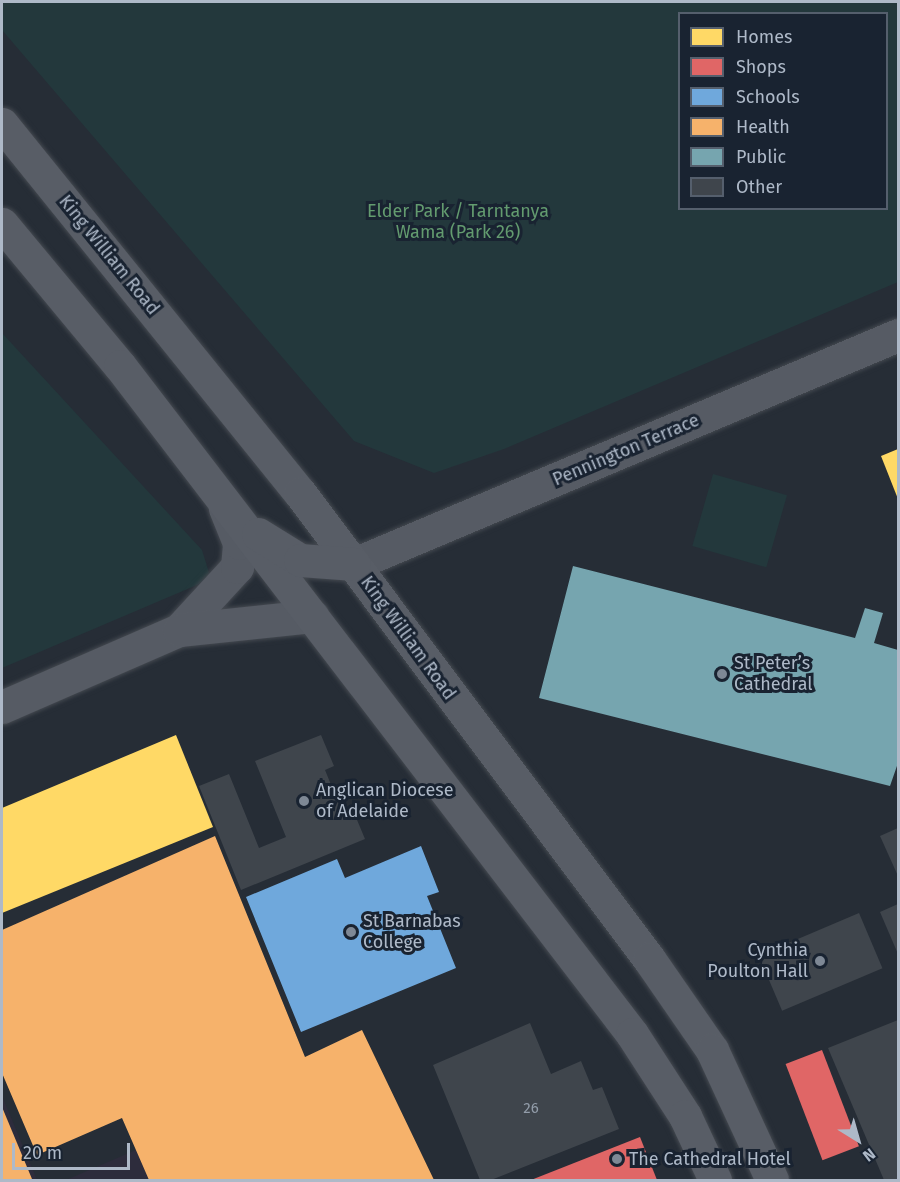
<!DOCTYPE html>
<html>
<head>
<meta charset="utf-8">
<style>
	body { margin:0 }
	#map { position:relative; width:900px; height:1182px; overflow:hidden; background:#262d36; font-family:"Fira Sans",sans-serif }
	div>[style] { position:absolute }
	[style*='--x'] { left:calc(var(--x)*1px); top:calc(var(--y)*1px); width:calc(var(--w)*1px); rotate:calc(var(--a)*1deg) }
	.medical>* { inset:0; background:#2d2c3c }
	.green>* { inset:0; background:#23383c; transform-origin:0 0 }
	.homes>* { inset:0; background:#ffd966 }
	.shops>* { inset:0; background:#e06666; transform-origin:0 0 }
	.schools>* { inset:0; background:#6fa8dc }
	.health>* { inset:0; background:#f6b26b }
	.public>* { inset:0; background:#76a5af }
	.building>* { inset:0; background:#3f454c; transform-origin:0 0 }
	.roads { filter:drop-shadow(0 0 2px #444950) drop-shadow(0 0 2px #444950) }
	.minor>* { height:33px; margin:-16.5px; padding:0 16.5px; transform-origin:16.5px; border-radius:16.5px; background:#565b64 }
	.major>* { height:33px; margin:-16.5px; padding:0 16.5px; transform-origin:16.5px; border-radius:16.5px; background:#585d66 }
	.dots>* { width:16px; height:16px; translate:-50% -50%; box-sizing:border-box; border:3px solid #192331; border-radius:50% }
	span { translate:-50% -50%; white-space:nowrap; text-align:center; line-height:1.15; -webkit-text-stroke:6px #192331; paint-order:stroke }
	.number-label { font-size:15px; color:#929ca9 }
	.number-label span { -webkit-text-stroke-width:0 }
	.park-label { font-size:18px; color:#639b6f }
	.street-label { font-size:18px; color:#aeb9c8 }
	.poi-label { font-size:18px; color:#aeb9c8 }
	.left { translate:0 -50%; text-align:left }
	.right { translate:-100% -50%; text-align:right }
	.frame { position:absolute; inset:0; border:3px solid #aeb9c8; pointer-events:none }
	.legend { position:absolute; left:678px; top:12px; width:210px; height:198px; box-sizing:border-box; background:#192331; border:2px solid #555f6d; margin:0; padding:8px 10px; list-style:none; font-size:18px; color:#aeb9c8 }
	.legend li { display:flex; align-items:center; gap:12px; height:30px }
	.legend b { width:30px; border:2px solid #555f6d }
	.north { position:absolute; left:828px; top:1110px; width:60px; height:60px; -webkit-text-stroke:4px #192331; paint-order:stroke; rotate:143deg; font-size:16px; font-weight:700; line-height:24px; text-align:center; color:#aeb9c8 }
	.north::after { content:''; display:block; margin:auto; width:21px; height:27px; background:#aeb9c8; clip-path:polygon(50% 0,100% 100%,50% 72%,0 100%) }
	.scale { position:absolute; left:12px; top:1143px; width:118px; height:27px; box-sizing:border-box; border:3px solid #aeb9c8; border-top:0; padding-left:8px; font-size:18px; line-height:21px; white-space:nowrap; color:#aeb9c8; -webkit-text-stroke:4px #192331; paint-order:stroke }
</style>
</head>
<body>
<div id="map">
	<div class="medical">
		<i style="clip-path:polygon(2px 1096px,37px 1180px,2px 1180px)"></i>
		<i style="clip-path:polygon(136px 1150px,149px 1180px,66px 1180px)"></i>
	</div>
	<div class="green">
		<i style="clip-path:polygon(evenodd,2px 2px,898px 2px,898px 282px,504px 449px,434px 473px,354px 441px,2px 30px,2px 2px,680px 14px,886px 14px,886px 208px,680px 208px,680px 14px)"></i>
		<i style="clip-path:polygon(2px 333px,202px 550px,211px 579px,2px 668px)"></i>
		<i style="left:713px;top:474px;width:77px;height:75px;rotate:16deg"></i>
	</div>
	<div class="homes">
		<i style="clip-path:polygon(898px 449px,898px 499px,881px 456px)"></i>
		<i style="clip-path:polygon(176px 735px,213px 827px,2px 913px,2px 808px)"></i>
	</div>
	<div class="shops">
		<i style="left:822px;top:1050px;width:103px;height:39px;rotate:69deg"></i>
		<i style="clip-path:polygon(640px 1137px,657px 1180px,531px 1180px)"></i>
	</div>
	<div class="schools">
		<i style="clip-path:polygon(421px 846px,439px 892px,427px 896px,456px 968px,301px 1032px,246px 897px,337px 859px,345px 878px)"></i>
	</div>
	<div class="health">
		<i style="clip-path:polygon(215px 836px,305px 1057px,362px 1030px,434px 1180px,149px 1180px,122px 1118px,37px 1155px,2px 1073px,2px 930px)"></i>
		<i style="clip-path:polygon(2px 1107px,32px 1179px,29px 1180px,2px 1180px)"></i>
	</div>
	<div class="public">
		<i style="clip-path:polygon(573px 566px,855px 638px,865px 608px,883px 613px,874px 643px,898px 650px,898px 763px,890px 786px,539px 698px)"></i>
	</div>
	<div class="building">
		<i style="clip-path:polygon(321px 735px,334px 766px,325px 770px,345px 819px,355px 815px,365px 839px,241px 890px,199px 786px,229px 774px,259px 848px,286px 837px,255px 761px)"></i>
		<i style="clip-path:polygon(898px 828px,898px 876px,880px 836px)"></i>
		<i style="clip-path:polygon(898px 904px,898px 954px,880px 912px)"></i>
		<i style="left:859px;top:913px;width:60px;height:109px;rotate:67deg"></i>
		<i style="clip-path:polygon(898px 1020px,898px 1180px,884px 1180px,828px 1048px)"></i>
		<i style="clip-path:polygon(530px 1023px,551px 1074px,581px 1061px,593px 1090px,602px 1087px,619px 1129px,491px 1180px,480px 1180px,433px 1065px)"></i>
	</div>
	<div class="roads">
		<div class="minor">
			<i style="--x:354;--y:564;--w:590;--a:-22.83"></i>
			<i style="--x:179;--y:630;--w:86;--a:-47.4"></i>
			<i style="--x:237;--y:567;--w:24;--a:-85"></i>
			<i style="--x:239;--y:543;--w:38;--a:-112"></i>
			<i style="--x:2;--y:707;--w:193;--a:-23.5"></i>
			<i style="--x:179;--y:630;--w:134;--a:-6"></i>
		</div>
		<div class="major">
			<i style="--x:2;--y:124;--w:474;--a:51.1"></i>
			<i style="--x:300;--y:493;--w:582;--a:53.17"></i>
			<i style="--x:649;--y:959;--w:111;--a:55.3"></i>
			<i style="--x:712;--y:1050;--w:143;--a:65.2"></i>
			<i style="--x:2;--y:224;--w:185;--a:50.3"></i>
			<i style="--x:120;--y:366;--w:842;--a:52.53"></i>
			<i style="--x:632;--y:1034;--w:98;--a:57.1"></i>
			<i style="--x:685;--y:1116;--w:71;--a:64.9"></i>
			<i style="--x:258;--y:534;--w:49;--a:31.8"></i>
			<i style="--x:300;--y:560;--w:54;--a:4.2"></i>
		</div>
	</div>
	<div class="dots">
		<i style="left:722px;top:674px;background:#7e8895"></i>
		<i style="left:304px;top:801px;background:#7e8895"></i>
		<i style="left:351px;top:932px;background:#7e8895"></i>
		<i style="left:820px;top:961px;background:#7e8895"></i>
		<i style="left:617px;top:1159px;background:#7e8895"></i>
	</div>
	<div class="number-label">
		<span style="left:531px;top:1109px">26</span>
	</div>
	<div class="park-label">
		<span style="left:458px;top:222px">Elder Park / Tarntanya<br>Wama (Park 26)</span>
	</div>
	<div class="street-label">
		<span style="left:109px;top:255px;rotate:51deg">King William Road</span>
		<span style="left:626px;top:450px;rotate:-23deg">Pennington Terrace</span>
		<span style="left:408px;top:638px;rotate:54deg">King William Road</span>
	</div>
	<div class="poi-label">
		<span class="left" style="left:734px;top:674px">St Peter’s<br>Cathedral</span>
		<span class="left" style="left:316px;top:801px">Anglican Diocese<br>of Adelaide</span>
		<span class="left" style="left:363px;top:932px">St Barnabas<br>College</span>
		<span class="right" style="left:808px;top:961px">Cynthia<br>Poulton Hall</span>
		<span class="left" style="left:629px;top:1159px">The Cathedral Hotel</span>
	</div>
	<div class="frame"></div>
	<ul class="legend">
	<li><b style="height:16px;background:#ffd966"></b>Homes</li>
	<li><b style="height:16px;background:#e06666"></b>Shops</li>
	<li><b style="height:16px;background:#6fa8dc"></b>Schools</li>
	<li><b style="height:16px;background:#f6b26b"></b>Health</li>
	<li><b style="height:16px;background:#76a5af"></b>Public</li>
	<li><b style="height:16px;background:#3f454c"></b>Other</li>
	</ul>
	<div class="north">N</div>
	<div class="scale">20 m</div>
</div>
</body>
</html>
